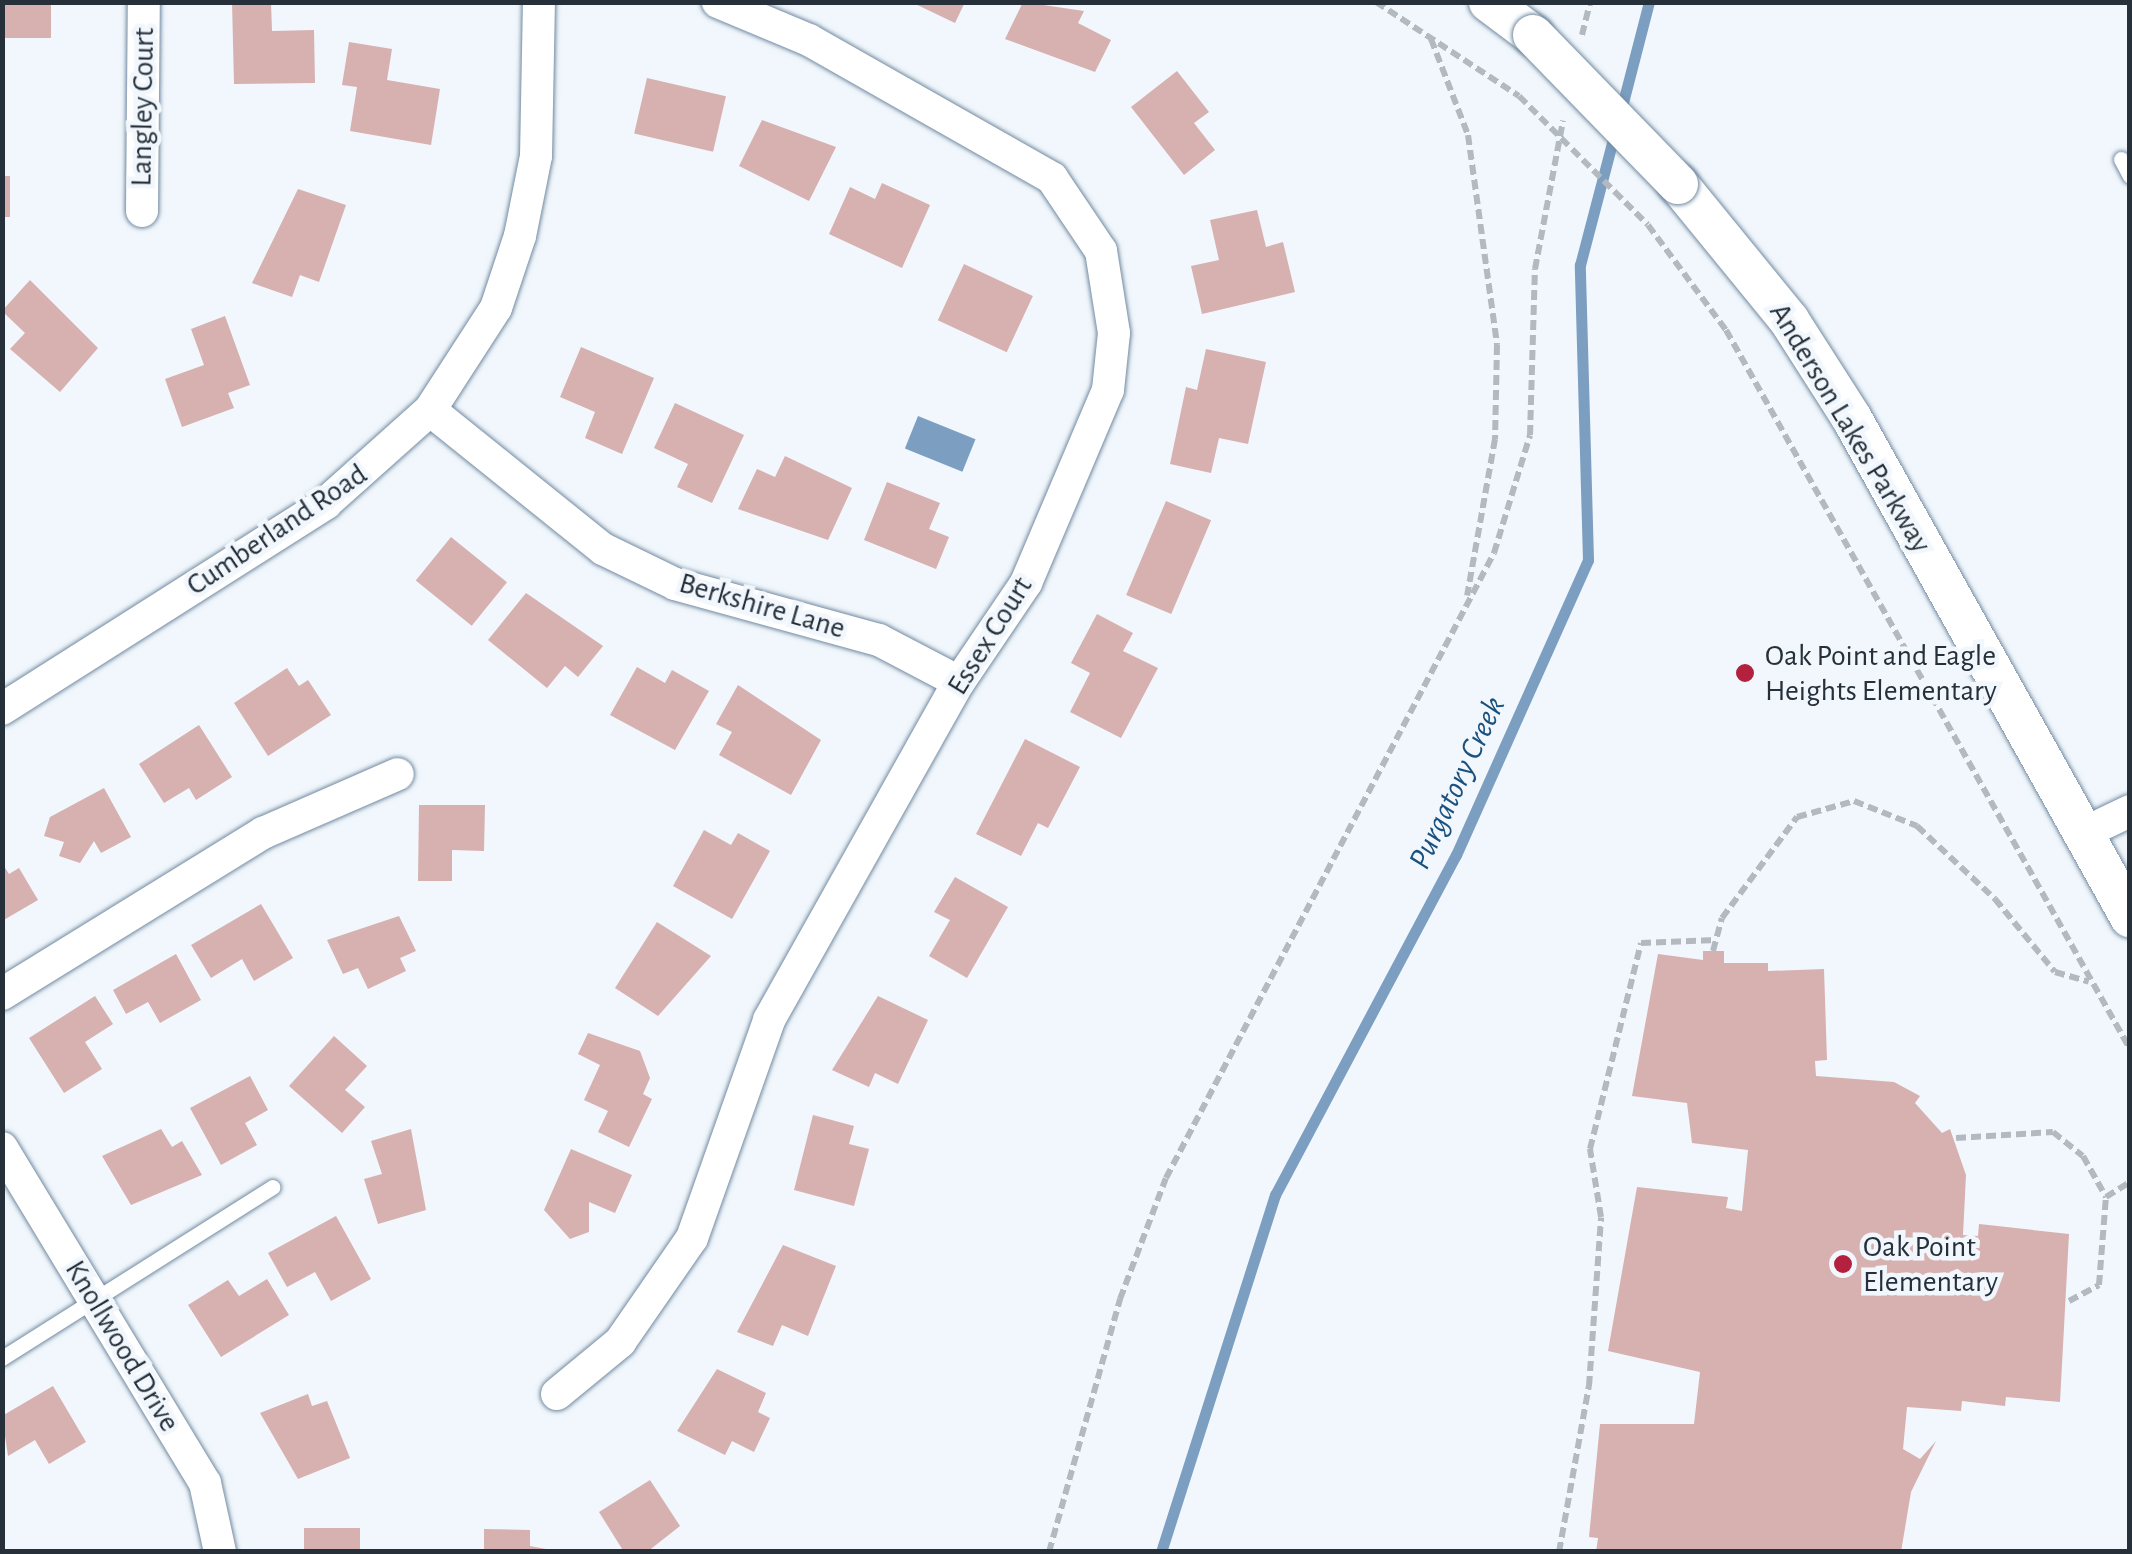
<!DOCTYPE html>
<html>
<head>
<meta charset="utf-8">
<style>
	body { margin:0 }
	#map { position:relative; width:2132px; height:1554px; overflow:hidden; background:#f1f7fc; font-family:"Alegreya Sans",sans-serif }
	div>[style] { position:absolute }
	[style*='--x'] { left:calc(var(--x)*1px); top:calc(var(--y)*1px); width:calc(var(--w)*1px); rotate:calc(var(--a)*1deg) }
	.water>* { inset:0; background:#7b9ec1; transform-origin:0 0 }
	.stream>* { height:11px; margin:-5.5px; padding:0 5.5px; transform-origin:5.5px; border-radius:5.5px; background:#7b9ec1 }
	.building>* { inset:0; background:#d7b0b0; transform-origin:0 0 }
	.path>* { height:6px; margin-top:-3px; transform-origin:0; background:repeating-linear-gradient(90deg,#b2b9c0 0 10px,transparent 0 15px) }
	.roads { filter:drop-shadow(0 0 2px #728aa2) drop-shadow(0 0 2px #728aa2) }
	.service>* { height:15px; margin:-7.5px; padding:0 7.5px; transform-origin:7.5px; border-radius:7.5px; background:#fff }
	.minor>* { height:32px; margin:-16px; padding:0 16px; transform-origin:16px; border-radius:16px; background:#fff }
	.tertiary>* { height:40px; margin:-20px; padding:0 20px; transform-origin:20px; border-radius:20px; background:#fff }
	.path-bridge>* { height:6px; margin-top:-3px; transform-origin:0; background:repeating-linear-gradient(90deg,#b2b9c0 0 10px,transparent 0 15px) }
	.bridges { filter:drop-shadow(0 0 2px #728aa2) drop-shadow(0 0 2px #728aa2) }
	.tertiary-bridge>* { height:40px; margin:-20px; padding:0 20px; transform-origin:20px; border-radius:20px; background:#fff }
	.dots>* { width:28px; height:28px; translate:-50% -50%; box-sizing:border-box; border:5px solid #f1f7fc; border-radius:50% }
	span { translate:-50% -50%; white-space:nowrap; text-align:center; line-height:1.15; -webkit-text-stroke:9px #f1f7fc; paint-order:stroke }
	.street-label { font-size:30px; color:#26303a }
	.poi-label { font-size:30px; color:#26303a }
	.left { translate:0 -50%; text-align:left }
	.water-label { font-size:32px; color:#1b517f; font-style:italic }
	.frame { position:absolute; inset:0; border:5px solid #26303a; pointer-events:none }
</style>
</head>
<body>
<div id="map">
	<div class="water">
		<i style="left:918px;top:416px;width:62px;height:35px;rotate:22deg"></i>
	</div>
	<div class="stream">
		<i style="--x:1620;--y:114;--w:116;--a:-75.5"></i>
		<i style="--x:1161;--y:1552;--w:375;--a:-72.3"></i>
		<i style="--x:1275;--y:1195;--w:385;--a:-62"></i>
		<i style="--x:1456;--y:855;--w:323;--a:-65.9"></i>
		<i style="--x:1588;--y:560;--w:295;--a:-91.6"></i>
		<i style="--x:1580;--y:265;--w:138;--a:-75.3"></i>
	</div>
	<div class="building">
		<i style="left:2px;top:2px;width:49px;height:36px"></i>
		<i style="clip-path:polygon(232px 2px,271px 2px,272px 31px,314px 30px,315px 83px,234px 84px)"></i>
		<i style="clip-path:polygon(911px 2px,965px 2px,955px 23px)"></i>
		<i style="clip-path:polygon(1023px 2px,1084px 11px,1078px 23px,1111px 40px,1095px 72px,1005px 39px)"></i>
		<i style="clip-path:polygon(349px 42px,392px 49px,387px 80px,440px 89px,431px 145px,350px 131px,357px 87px,342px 85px)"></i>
		<i style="clip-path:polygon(1177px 71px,1209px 112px,1194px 123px,1215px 150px,1184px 175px,1131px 107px)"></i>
		<i style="left:647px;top:78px;width:81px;height:57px;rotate:13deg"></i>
		<i style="clip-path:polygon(762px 120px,836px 147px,809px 201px,739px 166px)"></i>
		<i style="left:2px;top:176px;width:8px;height:41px"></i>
		<i style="clip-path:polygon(882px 183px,930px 205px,902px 268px,829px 234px,850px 187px,875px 199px)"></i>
		<i style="clip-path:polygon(298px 189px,346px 205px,319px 282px,300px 275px,292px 297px,252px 283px)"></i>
		<i style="clip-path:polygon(1257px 210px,1266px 247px,1283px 242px,1295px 292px,1202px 314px,1191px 266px,1219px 260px,1210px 220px)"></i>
		<i style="left:964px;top:264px;width:76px;height:62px;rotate:25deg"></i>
		<i style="clip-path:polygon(30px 280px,98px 348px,60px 392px,10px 349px,25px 333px,2px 311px)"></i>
		<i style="clip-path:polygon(225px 316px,250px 385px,228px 393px,234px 408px,182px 427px,165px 379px,204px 365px,191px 329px)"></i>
		<i style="clip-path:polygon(581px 347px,654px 378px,622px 454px,585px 438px,595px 412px,560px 397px)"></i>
		<i style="clip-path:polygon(1206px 349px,1266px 362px,1248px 444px,1219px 438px,1211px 473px,1170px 464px,1186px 387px,1197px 390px)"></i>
		<i style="clip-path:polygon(675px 403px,744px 435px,712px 503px,677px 487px,688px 464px,654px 448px)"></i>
		<i style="clip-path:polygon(785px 456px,852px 488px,828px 540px,738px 509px,757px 469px,775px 477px)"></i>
		<i style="clip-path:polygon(887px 482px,940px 503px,929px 529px,949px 537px,936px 569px,864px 540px)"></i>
		<i style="left:1166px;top:501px;width:49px;height:102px;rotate:23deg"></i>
		<i style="left:451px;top:537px;width:72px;height:56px;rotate:39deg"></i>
		<i style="clip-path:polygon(526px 593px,603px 646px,578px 677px,565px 666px,547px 688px,488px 640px)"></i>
		<i style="clip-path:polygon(1097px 614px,1133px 633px,1123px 651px,1158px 668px,1121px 738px,1070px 712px,1090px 673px,1071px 663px)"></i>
		<i style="clip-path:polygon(637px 667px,665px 683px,672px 670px,709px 691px,675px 750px,610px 715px)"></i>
		<i style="clip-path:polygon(287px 668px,299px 686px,308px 680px,331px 715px,268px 756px,234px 703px)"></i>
		<i style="clip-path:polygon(738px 685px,821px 740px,791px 795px,719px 755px,732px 732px,716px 724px)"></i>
		<i style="clip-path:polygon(199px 725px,232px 777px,196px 800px,189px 788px,164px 803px,139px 764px)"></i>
		<i style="clip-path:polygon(1025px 739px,1080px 767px,1048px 828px,1038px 823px,1021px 856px,976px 834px)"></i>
		<i style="clip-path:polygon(104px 788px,131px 837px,101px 853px,94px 841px,80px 863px,59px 856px,64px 842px,44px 836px,50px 817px)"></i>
		<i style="clip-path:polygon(419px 805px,485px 805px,484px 851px,452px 850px,452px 881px,418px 881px)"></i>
		<i style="clip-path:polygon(704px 830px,731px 845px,738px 833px,770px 851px,732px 919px,673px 886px)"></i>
		<i style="clip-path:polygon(2px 863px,9px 874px,19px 868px,38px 900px,2px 921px)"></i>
		<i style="clip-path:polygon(955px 877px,1008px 907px,967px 978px,929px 956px,950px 920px,934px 912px)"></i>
		<i style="clip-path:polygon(261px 904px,293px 958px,254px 981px,242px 959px,211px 978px,191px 945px)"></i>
		<i style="clip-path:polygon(399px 916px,416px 951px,400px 958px,406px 971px,368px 989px,358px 968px,343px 974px,327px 940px)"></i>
		<i style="clip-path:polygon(657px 922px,711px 956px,658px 1016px,615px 988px)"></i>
		<i style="clip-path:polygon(1703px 951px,1724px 951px,1724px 963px,1768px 963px,1768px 971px,1824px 969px,1827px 1060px,1815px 1061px,1816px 1076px,1894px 1082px,1920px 1096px,1915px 1103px,1942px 1133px,1950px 1129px,1966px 1175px,1963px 1235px,1978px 1236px,1979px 1224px,2069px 1234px,2060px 1402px,2006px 1397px,2005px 1406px,1962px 1401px,1961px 1411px,1907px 1407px,1903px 1449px,1920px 1459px,1936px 1441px,1911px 1492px,1901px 1552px,1596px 1552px,1598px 1538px,1589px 1537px,1600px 1424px,1694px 1424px,1700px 1372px,1608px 1351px,1637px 1187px,1728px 1197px,1726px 1208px,1742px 1211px,1748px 1150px,1692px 1143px,1687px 1103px,1632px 1096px,1658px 954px,1703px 960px)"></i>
		<i style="clip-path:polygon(176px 954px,201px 1000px,160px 1023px,148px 1002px,126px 1014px,113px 990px)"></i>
		<i style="clip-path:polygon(95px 996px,113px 1024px,85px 1042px,102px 1069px,64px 1093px,29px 1038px)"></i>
		<i style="clip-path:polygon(878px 996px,928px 1020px,898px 1084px,875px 1073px,869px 1087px,832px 1070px)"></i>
		<i style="clip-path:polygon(588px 1033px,640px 1051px,650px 1078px,643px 1094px,652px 1099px,629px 1147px,598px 1132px,608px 1111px,584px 1100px,600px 1065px,578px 1054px)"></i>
		<i style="clip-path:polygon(334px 1036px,367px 1066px,345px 1090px,365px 1107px,342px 1133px,289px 1086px)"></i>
		<i style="clip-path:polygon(250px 1076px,268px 1110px,245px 1123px,257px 1145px,221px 1165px,190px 1108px)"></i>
		<i style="clip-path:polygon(813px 1115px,854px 1126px,849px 1144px,869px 1149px,854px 1206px,794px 1190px)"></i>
		<i style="clip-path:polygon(161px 1129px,172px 1147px,182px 1141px,202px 1175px,131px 1205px,102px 1156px)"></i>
		<i style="clip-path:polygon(411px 1129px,426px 1210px,378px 1224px,364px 1179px,382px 1174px,371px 1141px)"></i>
		<i style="clip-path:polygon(571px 1149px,632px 1175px,615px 1213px,589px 1202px,589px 1232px,570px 1239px,544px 1210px)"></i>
		<i style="clip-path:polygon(336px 1216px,371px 1279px,331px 1301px,315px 1272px,287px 1287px,268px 1253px)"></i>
		<i style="clip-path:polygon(783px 1245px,836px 1266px,808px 1336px,782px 1325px,773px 1346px,737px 1332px)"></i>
		<i style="clip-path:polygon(267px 1279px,289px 1315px,221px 1357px,188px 1305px,228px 1280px,239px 1296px)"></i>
		<i style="clip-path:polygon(717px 1369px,766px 1393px,758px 1412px,770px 1418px,754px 1452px,732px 1441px,725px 1455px,677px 1431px)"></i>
		<i style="clip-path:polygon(53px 1386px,86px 1442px,49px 1464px,35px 1440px,8px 1456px,2px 1416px)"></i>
		<i style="clip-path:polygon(308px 1394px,312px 1406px,327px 1401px,350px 1458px,298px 1479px,260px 1413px)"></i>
		<i style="clip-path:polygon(650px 1480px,680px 1526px,647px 1552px,624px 1552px,599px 1512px)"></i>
		<i style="left:360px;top:1528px;width:24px;height:56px;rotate:90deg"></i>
		<i style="clip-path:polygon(484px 1529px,530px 1530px,530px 1546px,562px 1552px,484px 1552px)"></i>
	</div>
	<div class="path">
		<i style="--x:1376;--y:2;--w:171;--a:33.3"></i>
		<i style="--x:1582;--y:35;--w:34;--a:-76"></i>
		<i style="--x:1431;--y:39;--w:103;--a:68.9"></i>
		<i style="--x:1468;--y:135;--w:212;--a:82.1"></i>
		<i style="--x:1497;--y:345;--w:94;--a:91.2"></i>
		<i style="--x:1495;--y:439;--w:159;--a:100.1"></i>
		<i style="--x:1648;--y:225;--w:131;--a:53.4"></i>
		<i style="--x:1726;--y:330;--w:825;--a:60.67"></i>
		<i style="--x:1713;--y:951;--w:34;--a:-75"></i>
		<i style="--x:1722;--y:918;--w:126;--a:-53.4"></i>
		<i style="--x:1797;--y:817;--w:59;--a:-15.7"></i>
		<i style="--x:1854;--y:801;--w:68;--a:21.6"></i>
		<i style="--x:1917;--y:826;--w:107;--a:43.1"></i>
		<i style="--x:1995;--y:899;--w:94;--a:50.6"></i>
		<i style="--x:2055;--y:972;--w:35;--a:16"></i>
		<i style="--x:1956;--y:1138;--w:97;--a:-3.5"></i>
		<i style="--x:2053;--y:1132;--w:38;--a:39"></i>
		<i style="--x:2083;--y:1156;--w:47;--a:60.7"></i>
		<i style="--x:2069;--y:1301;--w:34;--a:-28"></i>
		<i style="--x:2099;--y:1285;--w:88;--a:-85.5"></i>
		<i style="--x:2106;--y:1197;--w:28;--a:-32"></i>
		<i style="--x:1049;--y:1552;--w:263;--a:-74.3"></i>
		<i style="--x:1120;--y:1299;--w:129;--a:-69.2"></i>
		<i style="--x:1166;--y:1178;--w:706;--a:-62.31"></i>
		<i style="--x:1494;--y:553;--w:123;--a:-73"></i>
		<i style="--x:1530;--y:435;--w:166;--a:-88.3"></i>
		<i style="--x:1535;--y:269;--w:151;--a:-79.3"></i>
		<i style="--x:1559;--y:1552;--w:169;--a:-79.8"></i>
		<i style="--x:1589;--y:1386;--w:169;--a:-85.9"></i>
		<i style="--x:1601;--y:1217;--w:69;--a:-99.2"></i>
		<i style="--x:1590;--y:1149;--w:212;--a:-76.1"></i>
		<i style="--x:1641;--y:943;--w:75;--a:-2.3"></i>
	</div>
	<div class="roads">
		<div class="service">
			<i style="--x:2121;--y:159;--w:19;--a:62"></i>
			<i style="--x:2;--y:1358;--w:320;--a:-32.3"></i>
		</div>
		<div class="minor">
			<i style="--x:142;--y:211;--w:209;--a:-89.5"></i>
			<i style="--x:430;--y:410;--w:222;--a:38.8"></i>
			<i style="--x:603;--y:549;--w:80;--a:25.9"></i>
			<i style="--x:675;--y:584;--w:212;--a:15.4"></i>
			<i style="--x:879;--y:640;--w:90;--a:27.7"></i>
			<i style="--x:2;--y:709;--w:384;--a:-32.4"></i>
			<i style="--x:326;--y:503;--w:140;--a:-41.8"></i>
			<i style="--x:430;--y:410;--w:121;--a:-57.1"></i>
			<i style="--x:496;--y:308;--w:76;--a:-71.6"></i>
			<i style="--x:520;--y:236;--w:82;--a:-78.7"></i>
			<i style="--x:536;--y:156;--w:154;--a:-88.9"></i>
			<i style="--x:2082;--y:834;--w:53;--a:-25.6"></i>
			<i style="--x:2;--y:994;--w:307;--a:-31.7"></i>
			<i style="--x:263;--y:833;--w:147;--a:-23.6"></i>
			<i style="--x:2;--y:1148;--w:392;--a:58.8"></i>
			<i style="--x:205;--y:1483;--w:71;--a:77.7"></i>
			<i style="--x:557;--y:1394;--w:82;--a:-39.5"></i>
			<i style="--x:620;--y:1342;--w:126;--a:-55.3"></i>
			<i style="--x:692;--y:1238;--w:231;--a:-70.5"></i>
			<i style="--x:769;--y:1020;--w:388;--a:-60.7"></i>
			<i style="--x:959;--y:682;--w:120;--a:-55.9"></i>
			<i style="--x:1026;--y:583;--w:210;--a:-67"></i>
			<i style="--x:1108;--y:390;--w:57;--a:-84"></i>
			<i style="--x:1114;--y:333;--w:83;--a:-99"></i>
			<i style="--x:1101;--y:251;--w:88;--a:-123.9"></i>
			<i style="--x:1052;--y:178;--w:279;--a:-150.4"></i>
			<i style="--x:809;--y:40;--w:99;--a:-157.3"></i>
		</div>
		<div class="tertiary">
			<i style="--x:1489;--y:2;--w:55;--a:36.9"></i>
			<i style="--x:1678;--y:184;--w:176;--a:50.8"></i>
			<i style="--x:1789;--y:320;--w:115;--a:57.4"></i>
			<i style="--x:1851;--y:417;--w:573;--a:60.84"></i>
		</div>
	</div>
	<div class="path-bridge">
		<i style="--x:1519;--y:96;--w:182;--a:45"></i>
	</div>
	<div class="bridges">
		<div class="tertiary-bridge">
			<i style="--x:1533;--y:35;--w:208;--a:45.8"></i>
		</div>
	</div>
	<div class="dots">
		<i style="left:1745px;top:673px;background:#b3213e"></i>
		<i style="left:1843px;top:1264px;background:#b3213e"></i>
	</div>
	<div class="street-label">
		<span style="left:143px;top:107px;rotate:-89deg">Langley Court</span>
		<span style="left:1850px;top:428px;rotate:59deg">Anderson Lakes Parkway</span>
		<span style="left:277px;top:530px;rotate:-34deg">Cumberland Road</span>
		<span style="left:762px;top:606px;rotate:16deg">Berkshire Lane</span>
		<span style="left:990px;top:636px;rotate:-58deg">Essex Court</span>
		<span style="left:122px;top:1346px;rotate:59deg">Knollwood Drive</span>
	</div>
	<div class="poi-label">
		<span class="left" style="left:1765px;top:673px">Oak Point and Eagle<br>Heights Elementary</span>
		<span class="left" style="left:1863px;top:1264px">Oak Point<br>Elementary</span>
	</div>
	<div class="water-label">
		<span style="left:1457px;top:783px;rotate:-65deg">Purgatory Creek</span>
	</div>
	<div class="frame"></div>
</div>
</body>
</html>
